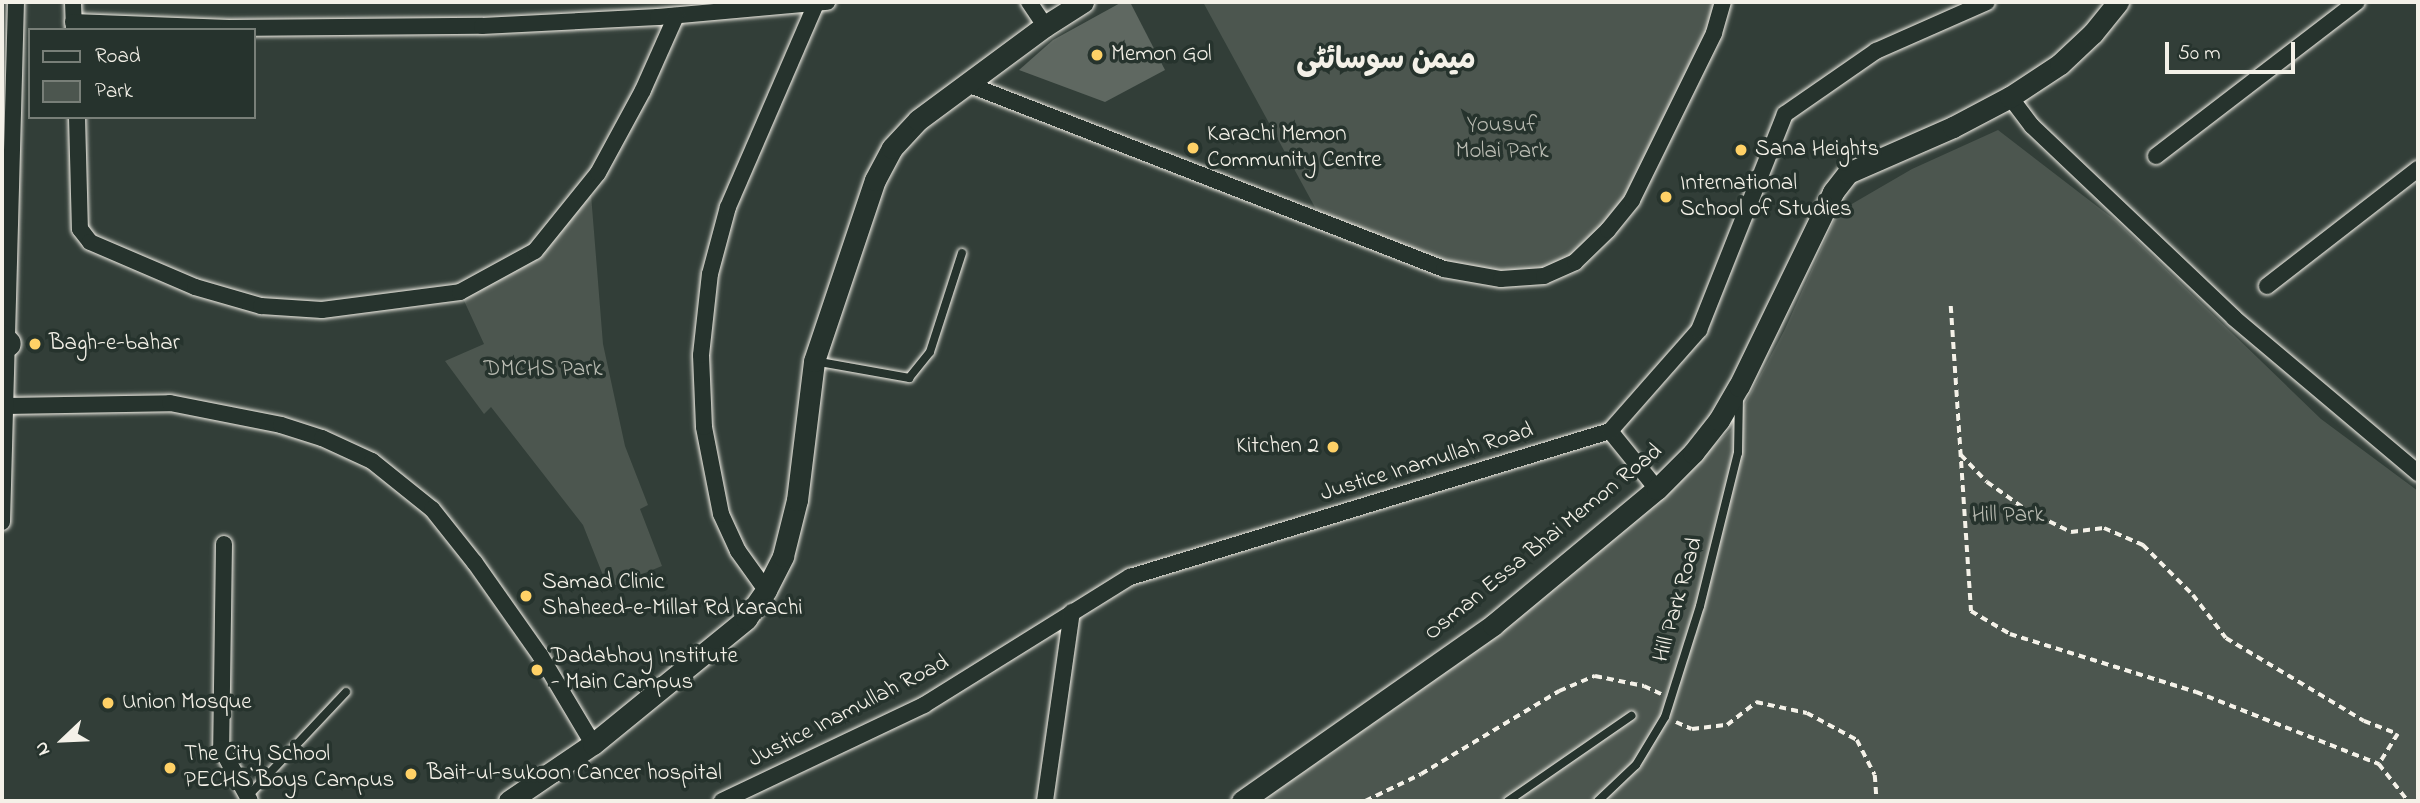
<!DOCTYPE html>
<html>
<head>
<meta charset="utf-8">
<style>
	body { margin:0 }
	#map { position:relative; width:2420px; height:803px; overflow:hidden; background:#323e38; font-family:"Indie Flower","Playpen Sans Arabic",sans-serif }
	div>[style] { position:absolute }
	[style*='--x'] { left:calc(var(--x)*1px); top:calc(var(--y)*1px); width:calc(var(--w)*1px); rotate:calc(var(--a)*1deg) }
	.green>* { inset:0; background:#4c564f }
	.building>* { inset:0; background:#5f6861 }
	.path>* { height:3.5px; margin-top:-1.75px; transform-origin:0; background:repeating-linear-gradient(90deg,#f4f1e8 0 7px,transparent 0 12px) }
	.roads { filter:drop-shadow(0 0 2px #f4f1e8) drop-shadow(0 0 2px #f4f1e8) }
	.service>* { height:8px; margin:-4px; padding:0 4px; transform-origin:4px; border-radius:4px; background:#26332d }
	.minor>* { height:16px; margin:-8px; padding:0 8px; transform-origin:8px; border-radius:8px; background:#26332d }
	.tertiary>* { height:21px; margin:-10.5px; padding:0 10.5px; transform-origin:10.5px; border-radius:10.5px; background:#26332d }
	.primary>* { height:26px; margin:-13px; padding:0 13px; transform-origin:13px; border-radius:13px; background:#26332d }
	.dots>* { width:19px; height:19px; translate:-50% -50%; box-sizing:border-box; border:4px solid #26332d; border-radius:50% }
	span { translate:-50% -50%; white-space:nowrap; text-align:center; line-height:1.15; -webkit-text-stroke:7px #26332d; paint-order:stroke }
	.poi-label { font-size:23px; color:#f4f1e8 }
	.left { translate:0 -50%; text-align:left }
	.right { translate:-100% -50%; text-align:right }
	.park-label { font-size:23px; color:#b9bbb2 }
	.street-label { font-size:23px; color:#f4f1e8 }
	.district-label { font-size:30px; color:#f4f1e8; font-weight:700 }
	.frame { position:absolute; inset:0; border:4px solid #f4f1e8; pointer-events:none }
	.legend { position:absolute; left:28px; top:28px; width:228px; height:91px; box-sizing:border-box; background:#26332d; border:2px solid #787f78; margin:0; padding:9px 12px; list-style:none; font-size:21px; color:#f4f1e8 }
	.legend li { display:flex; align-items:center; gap:14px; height:35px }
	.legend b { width:35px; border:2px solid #787f78 }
	.north { position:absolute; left:28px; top:705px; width:70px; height:70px; -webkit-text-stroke:5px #26332d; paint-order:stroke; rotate:247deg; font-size:19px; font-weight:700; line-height:28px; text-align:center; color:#f4f1e8 }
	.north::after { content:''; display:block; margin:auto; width:24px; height:32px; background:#f4f1e8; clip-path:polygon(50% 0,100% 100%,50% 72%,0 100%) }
	.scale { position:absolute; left:2165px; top:42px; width:130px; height:32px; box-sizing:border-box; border:4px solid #f4f1e8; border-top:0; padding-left:9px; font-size:21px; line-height:24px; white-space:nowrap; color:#f4f1e8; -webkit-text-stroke:5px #26332d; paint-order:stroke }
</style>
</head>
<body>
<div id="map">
	<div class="green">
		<i style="clip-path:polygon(1203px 2px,1723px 2px,1654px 159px,1575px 262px,1501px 279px,1323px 222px)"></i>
		<i style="clip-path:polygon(1998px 130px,2115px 220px,2321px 419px,2418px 491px,2418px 801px,1260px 801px,1569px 572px,1731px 430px,1784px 331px,1838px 212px,1912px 169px)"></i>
		<i style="clip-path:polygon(590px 182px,603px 344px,625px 446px,648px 505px,640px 509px,662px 566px,608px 588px,583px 525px,491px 407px,484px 414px,445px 361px,484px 344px,460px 292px,535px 251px)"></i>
	</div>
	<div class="building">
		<i style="clip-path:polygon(1122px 2px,1130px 2px,1165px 70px,1105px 102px,1019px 70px,1053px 40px)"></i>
	</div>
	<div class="path">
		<i style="--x:1951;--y:306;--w:306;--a:86.2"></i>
		<i style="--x:1971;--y:611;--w:45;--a:30.5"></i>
		<i style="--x:2010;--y:634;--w:195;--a:17.3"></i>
		<i style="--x:2196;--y:692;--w:197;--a:21.5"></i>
		<i style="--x:2379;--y:764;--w:47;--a:51.9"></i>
		<i style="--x:1961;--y:455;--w:37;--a:46"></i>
		<i style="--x:1987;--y:482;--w:50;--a:35.3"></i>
		<i style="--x:2028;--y:511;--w:48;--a:26"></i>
		<i style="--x:2071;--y:532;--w:33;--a:-7"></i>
		<i style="--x:2104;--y:528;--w:43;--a:23.6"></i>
		<i style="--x:2143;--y:545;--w:71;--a:45"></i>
		<i style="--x:2193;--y:595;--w:54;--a:52.5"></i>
		<i style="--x:2226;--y:638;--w:161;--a:31"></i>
		<i style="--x:2364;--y:721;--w:36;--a:21"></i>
		<i style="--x:2398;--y:734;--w:36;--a:122"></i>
		<i style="--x:1676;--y:722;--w:17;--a:24"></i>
		<i style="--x:1692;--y:729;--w:35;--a:-7"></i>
		<i style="--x:1727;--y:725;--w:37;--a:-38"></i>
		<i style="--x:1756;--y:702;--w:52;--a:12.2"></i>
		<i style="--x:1807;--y:713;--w:57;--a:28.4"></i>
		<i style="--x:1857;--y:740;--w:39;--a:63"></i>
		<i style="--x:1875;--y:775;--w:26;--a:86"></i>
		<i style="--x:1365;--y:801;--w:62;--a:-25.7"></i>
		<i style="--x:1421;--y:774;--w:161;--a:-31"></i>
		<i style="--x:1559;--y:691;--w:39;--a:-23"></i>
		<i style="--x:1595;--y:676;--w:50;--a:11.5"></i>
		<i style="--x:1644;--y:686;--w:19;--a:25"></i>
	</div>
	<div class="roads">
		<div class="service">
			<i style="--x:814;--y:361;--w:97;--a:10.1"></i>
			<i style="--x:909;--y:378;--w:33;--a:-51"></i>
			<i style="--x:930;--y:352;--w:104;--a:-72.1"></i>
			<i style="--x:248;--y:796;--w:143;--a:-46.7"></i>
			<i style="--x:1508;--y:801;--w:150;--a:-34.6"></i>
			<i style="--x:1598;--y:801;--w:52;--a:-43.5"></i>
			<i style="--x:1636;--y:765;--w:56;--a:-58.9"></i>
			<i style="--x:1665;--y:717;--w:116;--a:-72.5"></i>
			<i style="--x:1700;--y:606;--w:158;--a:-76.1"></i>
			<i style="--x:1738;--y:453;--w:58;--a:-89"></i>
		</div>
		<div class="minor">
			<i style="--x:73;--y:2;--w:28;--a:88"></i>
			<i style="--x:1029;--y:2;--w:29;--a:56"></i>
			<i style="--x:73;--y:22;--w:156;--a:2.2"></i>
			<i style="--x:229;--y:28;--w:253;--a:-0.5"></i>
			<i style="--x:482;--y:26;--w:176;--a:-2.9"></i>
			<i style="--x:658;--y:17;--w:170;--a:-5.1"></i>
			<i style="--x:970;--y:85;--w:508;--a:21.22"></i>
			<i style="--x:1444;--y:269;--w:58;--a:10"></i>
			<i style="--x:1501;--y:279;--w:43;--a:-4"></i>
			<i style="--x:1544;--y:276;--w:34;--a:-24"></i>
			<i style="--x:1575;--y:262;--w:46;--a:-44.1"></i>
			<i style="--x:1608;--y:230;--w:38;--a:-51"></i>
			<i style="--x:1632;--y:200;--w:186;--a:-63.8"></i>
			<i style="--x:1714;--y:33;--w:32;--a:-74"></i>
			<i style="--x:2010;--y:97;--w:36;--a:53"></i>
			<i style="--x:2032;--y:126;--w:279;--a:43.5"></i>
			<i style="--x:2234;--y:318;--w:241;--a:40.1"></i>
			<i style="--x:77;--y:117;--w:112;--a:88.5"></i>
			<i style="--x:80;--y:229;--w:16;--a:52"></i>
			<i style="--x:90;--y:242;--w:114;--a:23.2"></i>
			<i style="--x:195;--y:287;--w:69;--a:16.1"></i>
			<i style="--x:261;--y:306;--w:61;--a:3.8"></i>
			<i style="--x:322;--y:310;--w:139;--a:-7.4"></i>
			<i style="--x:460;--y:292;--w:85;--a:-28.7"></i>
			<i style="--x:535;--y:251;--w:100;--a:-51.1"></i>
			<i style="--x:598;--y:173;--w:94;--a:-61.5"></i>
			<i style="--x:643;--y:90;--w:81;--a:-66"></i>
			<i style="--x:2156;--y:156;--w:253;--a:-37.5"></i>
			<i style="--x:2267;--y:286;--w:191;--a:-37.8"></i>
			<i style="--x:6;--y:406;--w:164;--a:-1"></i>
			<i style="--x:170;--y:403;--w:113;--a:11.2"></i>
			<i style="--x:281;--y:425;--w:43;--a:17.6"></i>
			<i style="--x:322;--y:438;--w:55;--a:24.7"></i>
			<i style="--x:372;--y:461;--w:77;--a:38.7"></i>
			<i style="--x:432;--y:509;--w:69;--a:51.5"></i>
			<i style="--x:475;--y:563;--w:113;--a:54.8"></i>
			<i style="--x:540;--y:655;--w:104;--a:59.2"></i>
			<i style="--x:1610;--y:431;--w:75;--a:51"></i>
			<i style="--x:2;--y:522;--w:520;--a:-88.46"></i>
			<i style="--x:224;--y:544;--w:204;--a:90.8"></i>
			<i style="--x:221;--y:748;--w:60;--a:61.3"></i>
			<i style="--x:766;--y:590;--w:48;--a:-125.7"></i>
			<i style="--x:738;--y:551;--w:41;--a:-114.7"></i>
			<i style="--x:721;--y:514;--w:89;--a:-101.1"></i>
			<i style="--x:704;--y:427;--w:72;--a:-92.4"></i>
			<i style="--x:701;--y:355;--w:81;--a:-83.7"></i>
			<i style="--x:710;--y:274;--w:69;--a:-75"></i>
			<i style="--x:728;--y:207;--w:221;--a:-66.6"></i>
			<i style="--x:722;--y:801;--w:224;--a:-25.4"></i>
			<i style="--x:924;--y:705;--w:243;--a:-31.9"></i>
			<i style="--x:1130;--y:577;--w:502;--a:-16.92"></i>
			<i style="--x:1610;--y:431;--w:135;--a:-48.6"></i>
			<i style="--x:1699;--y:330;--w:232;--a:-68.3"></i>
			<i style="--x:1785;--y:114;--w:111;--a:-34.7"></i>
			<i style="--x:1876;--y:51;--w:121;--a:-23.8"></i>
			<i style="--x:1045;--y:801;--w:191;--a:-81.9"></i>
		</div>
		<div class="tertiary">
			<i style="--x:509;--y:801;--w:102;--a:-34.2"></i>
			<i style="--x:593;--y:744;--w:198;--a:-39.2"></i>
			<i style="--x:746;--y:619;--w:35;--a:-55"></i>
			<i style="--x:766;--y:590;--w:38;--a:-63"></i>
			<i style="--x:783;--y:556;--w:58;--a:-76"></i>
			<i style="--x:797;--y:500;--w:140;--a:-83"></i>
			<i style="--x:814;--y:361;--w:191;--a:-71.4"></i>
			<i style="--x:875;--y:180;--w:36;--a:-62"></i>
			<i style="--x:892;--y:148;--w:38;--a:-47"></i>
			<i style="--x:918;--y:120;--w:158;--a:-36.5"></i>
			<i style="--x:1045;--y:26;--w:45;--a:-32.3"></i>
			<i style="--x:1242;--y:801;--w:307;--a:-35"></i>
			<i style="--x:1493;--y:625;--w:213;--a:-39.7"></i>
			<i style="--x:1657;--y:489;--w:51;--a:-45"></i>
			<i style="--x:1693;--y:453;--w:42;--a:-51.8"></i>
			<i style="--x:1719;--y:420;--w:39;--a:-60"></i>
			<i style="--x:1739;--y:386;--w:216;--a:-64.1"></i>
			<i style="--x:1833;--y:192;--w:24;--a:-52"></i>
			<i style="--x:1848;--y:173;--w:115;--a:-23.7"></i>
			<i style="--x:1953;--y:127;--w:64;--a:-27.8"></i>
			<i style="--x:2010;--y:97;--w:60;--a:-33.4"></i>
			<i style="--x:2060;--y:64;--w:45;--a:-43.2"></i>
			<i style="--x:2093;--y:33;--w:40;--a:-51"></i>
		</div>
		<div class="primary">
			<i style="--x:2;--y:338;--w:8;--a:45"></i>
		</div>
	</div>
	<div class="dots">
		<i style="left:1097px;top:55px;background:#ffd166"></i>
		<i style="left:1193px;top:148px;background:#ffd166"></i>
		<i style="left:1741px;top:150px;background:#ffd166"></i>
		<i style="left:1666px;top:197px;background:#ffd166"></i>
		<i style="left:35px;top:344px;background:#ffd166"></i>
		<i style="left:1333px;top:447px;background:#ffd166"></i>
		<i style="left:526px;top:596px;background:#ffd166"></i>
		<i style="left:537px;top:670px;background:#ffd166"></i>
		<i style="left:108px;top:703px;background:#ffd166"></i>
		<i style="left:170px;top:768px;background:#ffd166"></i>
		<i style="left:411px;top:774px;background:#ffd166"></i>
	</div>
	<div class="poi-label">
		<span class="left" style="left:1111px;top:55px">Memon Gol</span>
		<span class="left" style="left:1207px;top:148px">Karachi Memon<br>Community Centre</span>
		<span class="left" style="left:1755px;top:150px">Sana Heights</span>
		<span class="left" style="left:1680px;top:197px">International<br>School of Studies</span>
		<span class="left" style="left:49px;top:344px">Bagh-e-bahar</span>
		<span class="right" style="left:1319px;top:447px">Kitchen 2</span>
		<span class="left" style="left:542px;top:596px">Samad Clinic<br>Shaheed-e-Millat Rd karachi</span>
		<span class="left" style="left:551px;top:670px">Dadabhoy Institute<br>- Main Campus</span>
		<span class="left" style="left:122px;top:703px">Union Mosque</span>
		<span class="left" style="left:184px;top:768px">The City School<br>PECHS Boys Campus</span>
		<span class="left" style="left:427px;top:774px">Bait-ul-sukoon Cancer hospital</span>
	</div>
	<div class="park-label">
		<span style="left:1502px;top:139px">Yousuf<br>Molai Park</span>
		<span style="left:543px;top:370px">DMCHS Park</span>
		<span style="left:2008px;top:516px">Hill Park</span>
	</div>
	<div class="street-label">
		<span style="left:1427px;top:463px;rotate:-17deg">Justice Inamullah Road</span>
		<span style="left:1544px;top:543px;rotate:-39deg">Osman Essa Bhai Memon Road</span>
		<span style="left:1679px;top:600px;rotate:-74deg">Hill Park Road</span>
		<span style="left:849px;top:712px;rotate:-27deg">Justice Inamullah Road</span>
	</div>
	<div class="district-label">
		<span style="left:1386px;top:61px">میمن سوسائٹی</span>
	</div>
	<div class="frame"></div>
	<ul class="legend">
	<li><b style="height:9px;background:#26332d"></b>Road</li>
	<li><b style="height:19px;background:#4c564f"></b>Park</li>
	</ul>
	<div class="north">N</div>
	<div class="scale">50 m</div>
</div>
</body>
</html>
